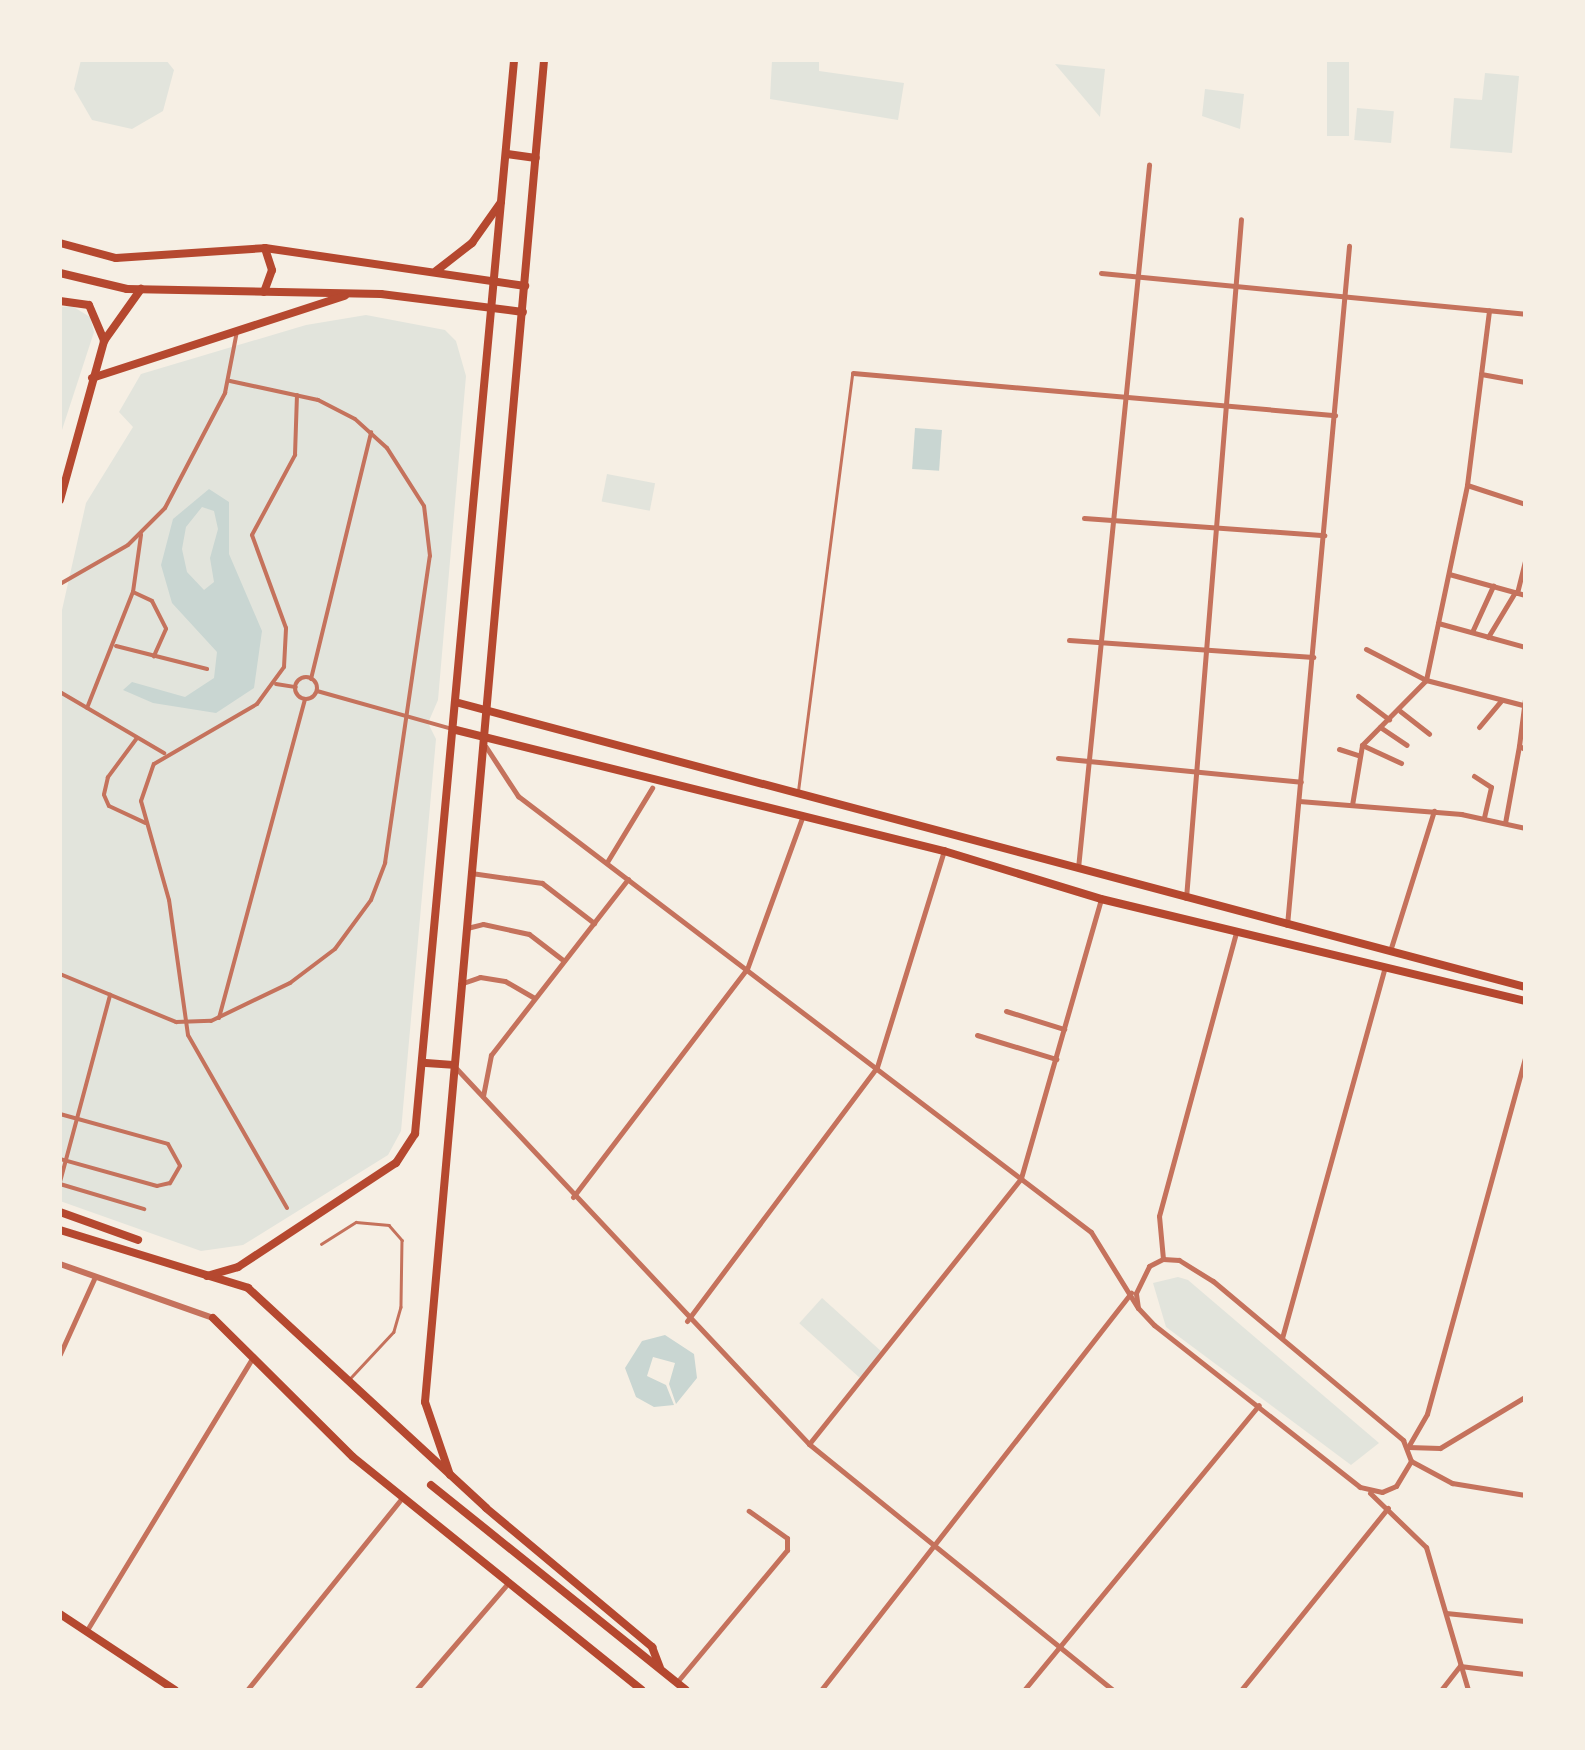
<!DOCTYPE html>
<html>
<head>
<meta charset="utf-8">
<style>
	body { margin:0 }
	#map { position:relative; width:1585px; height:1750px; overflow:hidden; background:#f6efe4; font-family:"Fira Sans Condensed",sans-serif }
	div>[style] { position:absolute }
	[style*='--x'] { left:calc(var(--x)*1px); top:calc(var(--y)*1px); width:calc(var(--w)*1px); rotate:calc(var(--a)*1deg) }
	.green>* { inset:0; background:#e2e4dc; transform-origin:0 0 }
	.water>* { inset:0; background:#c9d6d2; transform-origin:0 0 }
	.service>* { height:2.5px; margin:-1.25px; padding:0 1.25px; transform-origin:1.25px; border-radius:1.25px; background:#c5725c }
	.pedestrian>* { height:4px; margin:-2px; padding:0 2px; transform-origin:2px; border-radius:2px; background:#c5725c }
	.pedestrian>.ring { margin:-2px; padding:0; box-sizing:content-box; background:none; border:4px solid #c5725c; border-radius:50% }
	.minor>* { height:5px; margin:-2.5px; padding:0 2.5px; transform-origin:2.5px; border-radius:2.5px; background:#c5725c }
	.tertiary>* { height:6px; margin:-3px; padding:0 3px; transform-origin:3px; border-radius:3px; background:#c5725c }
	.secondary>* { height:8px; margin:-4px; padding:0 4px; transform-origin:4px; border-radius:4px; background:#b5482f }
	.primary>* { height:8px; margin:-4px; padding:0 4px; transform-origin:4px; border-radius:4px; background:#b5482f }
	span { translate:-50% -50%; white-space:nowrap; text-align:center; line-height:1.15; -webkit-text-stroke:10px #f6efe4; paint-order:stroke }
	.frame { position:absolute; inset:0; border:62px solid #f6efe4; pointer-events:none }
</style>
</head>
<body>
<div id="map">
	<div class="green">
		<i style="clip-path:polygon(81px 60px,166px 60px,174px 70px,163px 111px,132px 129px,92px 120px,74px 89px)"></i>
		<i style="clip-path:polygon(772px 60px,819px 60px,819px 71px,904px 83px,898px 120px,770px 99px)"></i>
		<i style="left:1327px;top:60px;width:22px;height:76px"></i>
		<i style="clip-path:polygon(1055px 64px,1105px 69px,1100px 117px)"></i>
		<i style="clip-path:polygon(1485px 73px,1519px 76px,1512px 153px,1450px 148px,1454px 98px,1482px 100px)"></i>
		<i style="clip-path:polygon(1205px 89px,1244px 94px,1240px 129px,1202px 116px)"></i>
		<i style="left:1357px;top:108px;width:37px;height:32px;rotate:5deg"></i>
		<i style="clip-path:polygon(72px 306px,90px 317px,94px 332px,60px 436px,60px 307px)"></i>
		<i style="clip-path:polygon(366px 315px,445px 330px,456px 341px,466px 376px,438px 700px,428px 723px,436px 739px,401px 1131px,388px 1155px,243px 1245px,201px 1251px,60px 1201px,60px 619px,86px 503px,133px 427px,119px 412px,141px 374px,306px 325px)"></i>
		<i style="left:607px;top:474px;width:49px;height:28px;rotate:11deg"></i>
		<i style="clip-path:polygon(1178px 1277px,1188px 1280px,1379px 1443px,1351px 1465px,1166px 1327px,1153px 1283px)"></i>
		<i style="left:822px;top:1298px;width:81px;height:34px;rotate:42deg"></i>
	</div>
	<div class="water">
		<i style="left:915px;top:428px;width:27px;height:41px;rotate:4deg"></i>
		<i style="clip-path:polygon(evenodd,209px 489px,229px 502px,229px 554px,262px 631px,254px 688px,216px 713px,153px 703px,123px 690px,132px 682px,185px 697px,214px 678px,217px 652px,172px 603px,161px 565px,173px 519px,209px 489px,202px 507px,214px 511px,218px 529px,210px 558px,214px 582px,204px 590px,187px 572px,182px 549px,186px 527px,202px 507px)"></i>
		<i style="clip-path:polygon(665px 1335px,694px 1354px,697px 1378px,676px 1404px,669px 1384px,675px 1363px,653px 1357px,647px 1376px,666px 1385px,674px 1405px,654px 1407px,636px 1397px,625px 1368px,642px 1341px)"></i>
	</div>
	<div class="service">
		<i style="--x:798;--y:791;--w:421;--a:-82.6"></i>
		<i style="--x:321;--y:1244;--w:41;--a:-32.2"></i>
		<i style="--x:356;--y:1222;--w:33;--a:5"></i>
		<i style="--x:389;--y:1225;--w:20;--a:49"></i>
		<i style="--x:402;--y:1240;--w:67;--a:90.9"></i>
		<i style="--x:401;--y:1307;--w:26;--a:106"></i>
		<i style="--x:394;--y:1332;--w:62;--a:133"></i>
	</div>
	<div class="pedestrian">
		<i style="--x:60;--y:584;--w:78;--a:-29.8"></i>
		<i style="--x:128;--y:545;--w:52;--a:-45"></i>
		<i style="--x:165;--y:508;--w:130;--a:-62.4"></i>
		<i style="--x:225;--y:393;--w:63;--a:-79"></i>
		<i style="--x:133;--y:592;--w:21;--a:25"></i>
		<i style="--x:152;--y:601;--w:31;--a:63"></i>
		<i style="--x:166;--y:629;--w:30;--a:114"></i>
		<i style="--x:116;--y:646;--w:94;--a:14.2"></i>
		<i class="ring" style="left:295px;top:677px;width:18px;height:18px"></i>
		<i style="--x:311;--y:679;--w:254;--a:-76.3"></i>
		<i style="--x:276;--y:684;--w:20;--a:9"></i>
		<i style="--x:317;--y:691;--w:140;--a:15.7"></i>
		<i style="--x:60;--y:692;--w:121;--a:30.4"></i>
		<i style="--x:87;--y:708;--w:125;--a:-68.4"></i>
		<i style="--x:133;--y:592;--w:58;--a:-82"></i>
		<i style="--x:137;--y:738;--w:49;--a:126.6"></i>
		<i style="--x:108;--y:777;--w:18;--a:103"></i>
		<i style="--x:104;--y:795;--w:12;--a:66"></i>
		<i style="--x:109;--y:806;--w:40;--a:25"></i>
		<i style="--x:60;--y:974;--w:126;--a:22.5"></i>
		<i style="--x:176;--y:1022;--w:35;--a:-2"></i>
		<i style="--x:211;--y:1021;--w:88;--a:-25.7"></i>
		<i style="--x:290;--y:983;--w:56;--a:-37.1"></i>
		<i style="--x:335;--y:949;--w:61;--a:-53.7"></i>
		<i style="--x:371;--y:900;--w:40;--a:-69"></i>
		<i style="--x:385;--y:863;--w:310;--a:-81.7"></i>
		<i style="--x:430;--y:556;--w:50;--a:-96.8"></i>
		<i style="--x:424;--y:506;--w:69;--a:-122.5"></i>
		<i style="--x:387;--y:448;--w:43;--a:-137.8"></i>
		<i style="--x:355;--y:419;--w:42;--a:-152.8"></i>
		<i style="--x:318;--y:400;--w:90;--a:-167.8"></i>
		<i style="--x:219;--y:1018;--w:330;--a:-74.9"></i>
		<i style="--x:60;--y:1114;--w:112;--a:15.5"></i>
		<i style="--x:168;--y:1144;--w:25;--a:61"></i>
		<i style="--x:180;--y:1166;--w:20;--a:120"></i>
		<i style="--x:170;--y:1183;--w:13;--a:167"></i>
		<i style="--x:157;--y:1186;--w:101;--a:-164.4"></i>
		<i style="--x:60;--y:1182;--w:194;--a:-75"></i>
		<i style="--x:60;--y:1184;--w:88;--a:16.6"></i>
		<i style="--x:287;--y:1208;--w:199;--a:-119.8"></i>
		<i style="--x:188;--y:1035;--w:136;--a:-98"></i>
		<i style="--x:169;--y:900;--w:103;--a:-105.8"></i>
		<i style="--x:141;--y:801;--w:39;--a:-71"></i>
		<i style="--x:154;--y:764;--w:119;--a:-30.2"></i>
		<i style="--x:257;--y:704;--w:46;--a:-53.9"></i>
		<i style="--x:284;--y:667;--w:39;--a:-87"></i>
		<i style="--x:286;--y:628;--w:99;--a:-110.1"></i>
		<i style="--x:252;--y:535;--w:91;--a:-61.7"></i>
		<i style="--x:295;--y:455;--w:60;--a:-88.1"></i>
	</div>
	<div class="minor">
		<i style="--x:1101;--y:273;--w:426;--a:5.5"></i>
		<i style="--x:853;--y:373;--w:484;--a:5"></i>
		<i style="--x:1481;--y:374;--w:45;--a:10.3"></i>
		<i style="--x:1467;--y:485;--w:61;--a:18.1"></i>
		<i style="--x:1084;--y:518;--w:241;--a:4.1"></i>
		<i style="--x:1449;--y:574;--w:79;--a:15.4"></i>
		<i style="--x:1517;--y:593;--w:34;--a:-76"></i>
		<i style="--x:1438;--y:623;--w:90;--a:15.4"></i>
		<i style="--x:1472;--y:632;--w:51;--a:-65.5"></i>
		<i style="--x:1488;--y:637;--w:52;--a:-59"></i>
		<i style="--x:1069;--y:640;--w:245;--a:4"></i>
		<i style="--x:1366;--y:649;--w:68;--a:27.3"></i>
		<i style="--x:1426;--y:680;--w:100;--a:14.5"></i>
		<i style="--x:1358;--y:696;--w:39;--a:37"></i>
		<i style="--x:1525;--y:699;--w:47;--a:97.3"></i>
		<i style="--x:1519;--y:746;--w:7;--a:27"></i>
		<i style="--x:1400;--y:711;--w:37;--a:38"></i>
		<i style="--x:1380;--y:727;--w:32;--a:34"></i>
		<i style="--x:1479;--y:727;--w:35;--a:-50"></i>
		<i style="--x:1362;--y:745;--w:43;--a:24.8"></i>
		<i style="--x:486;--y:747;--w:59;--a:56.9"></i>
		<i style="--x:518;--y:796;--w:720;--a:37.27"></i>
		<i style="--x:1091;--y:1232;--w:89;--a:58.3"></i>
		<i style="--x:1339;--y:749;--w:20;--a:18"></i>
		<i style="--x:1058;--y:758;--w:244;--a:5.6"></i>
		<i style="--x:1474;--y:776;--w:20;--a:33"></i>
		<i style="--x:1491;--y:787;--w:31;--a:103"></i>
		<i style="--x:1299;--y:801;--w:163;--a:4.6"></i>
		<i style="--x:1461;--y:814;--w:66;--a:12.3"></i>
		<i style="--x:1352;--y:805;--w:61;--a:-80.5"></i>
		<i style="--x:1362;--y:745;--w:91;--a:-45.4"></i>
		<i style="--x:1426;--y:680;--w:199;--a:-78.1"></i>
		<i style="--x:1467;--y:485;--w:176;--a:-82.8"></i>
		<i style="--x:1505;--y:823;--w:78;--a:-79.7"></i>
		<i style="--x:607;--y:862;--w:87;--a:-58.7"></i>
		<i style="--x:1078;--y:868;--w:707;--a:-84.23"></i>
		<i style="--x:471;--y:873;--w:72;--a:8"></i>
		<i style="--x:542;--y:883;--w:66;--a:37.6"></i>
		<i style="--x:1186;--y:898;--w:681;--a:-85.37"></i>
		<i style="--x:1287;--y:925;--w:682;--a:-84.78"></i>
		<i style="--x:467;--y:928;--w:16;--a:-14"></i>
		<i style="--x:483;--y:924;--w:47;--a:12.3"></i>
		<i style="--x:529;--y:934;--w:44;--a:37.6"></i>
		<i style="--x:1390;--y:951;--w:147;--a:-72.6"></i>
		<i style="--x:460;--y:984;--w:21;--a:-19"></i>
		<i style="--x:480;--y:977;--w:25;--a:9"></i>
		<i style="--x:505;--y:981;--w:34;--a:30"></i>
		<i style="--x:1006;--y:1011;--w:61;--a:17.2"></i>
		<i style="--x:977;--y:1035;--w:83;--a:16.9"></i>
		<i style="--x:1525;--y:1058;--w:369;--a:105.4"></i>
		<i style="--x:1427;--y:1414;--w:38;--a:120"></i>
		<i style="--x:1408;--y:1447;--w:32;--a:2"></i>
		<i style="--x:1440;--y:1448;--w:99;--a:-31"></i>
		<i style="--x:455;--y:1067;--w:517;--a:46.8"></i>
		<i style="--x:809;--y:1444;--w:391;--a:39"></i>
		<i style="--x:483;--y:1096;--w:42;--a:-79"></i>
		<i style="--x:491;--y:1055;--w:223;--a:-52.1"></i>
		<i style="--x:573;--y:1197;--w:287;--a:-52.7"></i>
		<i style="--x:747;--y:969;--w:164;--a:-70"></i>
		<i style="--x:1163;--y:1259;--w:16;--a:4"></i>
		<i style="--x:1179;--y:1260;--w:40;--a:32"></i>
		<i style="--x:1213;--y:1281;--w:248;--a:39.9"></i>
		<i style="--x:1403;--y:1440;--w:22;--a:69"></i>
		<i style="--x:1411;--y:1461;--w:29;--a:121"></i>
		<i style="--x:1396;--y:1486;--w:15;--a:157"></i>
		<i style="--x:1382;--y:1492;--w:23;--a:-167"></i>
		<i style="--x:1360;--y:1487;--w:262;--a:-141.8"></i>
		<i style="--x:1154;--y:1325;--w:23;--a:-133"></i>
		<i style="--x:1138;--y:1308;--w:15;--a:-98"></i>
		<i style="--x:1136;--y:1293;--w:30;--a:-64"></i>
		<i style="--x:1149;--y:1266;--w:16;--a:-27"></i>
		<i style="--x:1163;--y:1259;--w:43;--a:-95.3"></i>
		<i style="--x:1159;--y:1216;--w:293;--a:-74.8"></i>
		<i style="--x:687;--y:1321;--w:317;--a:-53.2"></i>
		<i style="--x:877;--y:1067;--w:226;--a:-72.8"></i>
		<i style="--x:1282;--y:1338;--w:383;--a:-74.5"></i>
		<i style="--x:60;--y:1354;--w:85;--a:-65.6"></i>
		<i style="--x:809;--y:1444;--w:340;--a:-51.4"></i>
		<i style="--x:1021;--y:1178;--w:290;--a:-74"></i>
		<i style="--x:1411;--y:1461;--w:47;--a:28.2"></i>
		<i style="--x:1452;--y:1483;--w:74;--a:9.3"></i>
		<i style="--x:1370;--y:1493;--w:78;--a:44"></i>
		<i style="--x:1426;--y:1547;--w:149;--a:73.6"></i>
		<i style="--x:1446;--y:1613;--w:79;--a:5.8"></i>
		<i style="--x:87;--y:1630;--w:317;--a:-58.7"></i>
		<i style="--x:677;--y:1682;--w:172;--a:-50.2"></i>
		<i style="--x:787;--y:1550;--w:12;--a:-90"></i>
		<i style="--x:787;--y:1538;--w:47;--a:-144.6"></i>
		<i style="--x:247;--y:1690;--w:247;--a:-51.1"></i>
		<i style="--x:416;--y:1690;--w:143;--a:-49.3"></i>
		<i style="--x:821;--y:1690;--w:504;--a:-52.02"></i>
		<i style="--x:1024;--y:1690;--w:369;--a:-50.5"></i>
		<i style="--x:1241;--y:1690;--w:234;--a:-51.1"></i>
		<i style="--x:1441;--y:1690;--w:31;--a:-52"></i>
		<i style="--x:1460;--y:1666;--w:65;--a:7"></i>
	</div>
	<div class="tertiary">
		<i style="--x:60;--y:1264;--w:162;--a:19.4"></i>
	</div>
	<div class="secondary">
		<i style="--x:459;--y:703;--w:1103;--a:14.92"></i>
		<i style="--x:456;--y:730;--w:503;--a:13.93"></i>
		<i style="--x:944;--y:851;--w:164;--a:17"></i>
		<i style="--x:1101;--y:899;--w:436;--a:13.5"></i>
	</div>
	<div class="primary">
		<i style="--x:507;--y:154;--w:29;--a:8"></i>
		<i style="--x:60;--y:243;--w:58;--a:15"></i>
		<i style="--x:116;--y:258;--w:149;--a:-3.8"></i>
		<i style="--x:265;--y:248;--w:263;--a:8.3"></i>
		<i style="--x:436;--y:271;--w:46;--a:-37.9"></i>
		<i style="--x:472;--y:243;--w:50;--a:-54.7"></i>
		<i style="--x:60;--y:273;--w:69;--a:13.4"></i>
		<i style="--x:127;--y:289;--w:254;--a:1.1"></i>
		<i style="--x:381;--y:294;--w:143;--a:7.2"></i>
		<i style="--x:264;--y:292;--w:23;--a:-70"></i>
		<i style="--x:272;--y:270;--w:23;--a:-108"></i>
		<i style="--x:60;--y:301;--w:29;--a:8"></i>
		<i style="--x:89;--y:305;--w:39;--a:67"></i>
		<i style="--x:92;--y:378;--w:266;--a:-18"></i>
		<i style="--x:60;--y:500;--w:165;--a:-74.5"></i>
		<i style="--x:104;--y:341;--w:64;--a:-54.6"></i>
		<i style="--x:426;--y:1063;--w:27;--a:4"></i>
		<i style="--x:60;--y:1212;--w:83;--a:19.7"></i>
		<i style="--x:60;--y:1230;--w:197;--a:17.1"></i>
		<i style="--x:248;--y:1288;--w:324;--a:42.7"></i>
		<i style="--x:486;--y:1508;--w:217;--a:39.9"></i>
		<i style="--x:652;--y:1647;--w:22;--a:69"></i>
		<i style="--x:207;--y:1276;--w:32;--a:-16"></i>
		<i style="--x:238;--y:1267;--w:189;--a:-33.4"></i>
		<i style="--x:396;--y:1163;--w:35;--a:-57"></i>
		<i style="--x:415;--y:1134;--w:1079;--a:-84.73"></i>
		<i style="--x:213;--y:1318;--w:197;--a:44.8"></i>
		<i style="--x:353;--y:1457;--w:371;--a:38.9"></i>
		<i style="--x:450;--y:1475;--w:77;--a:-108.9"></i>
		<i style="--x:425;--y:1402;--w:1347;--a:-84.93"></i>
		<i style="--x:431;--y:1485;--w:327;--a:38.8"></i>
		<i style="--x:60;--y:1614;--w:138;--a:33.5"></i>
	</div>
	<div class="frame"></div>
</div>
</body>
</html>
